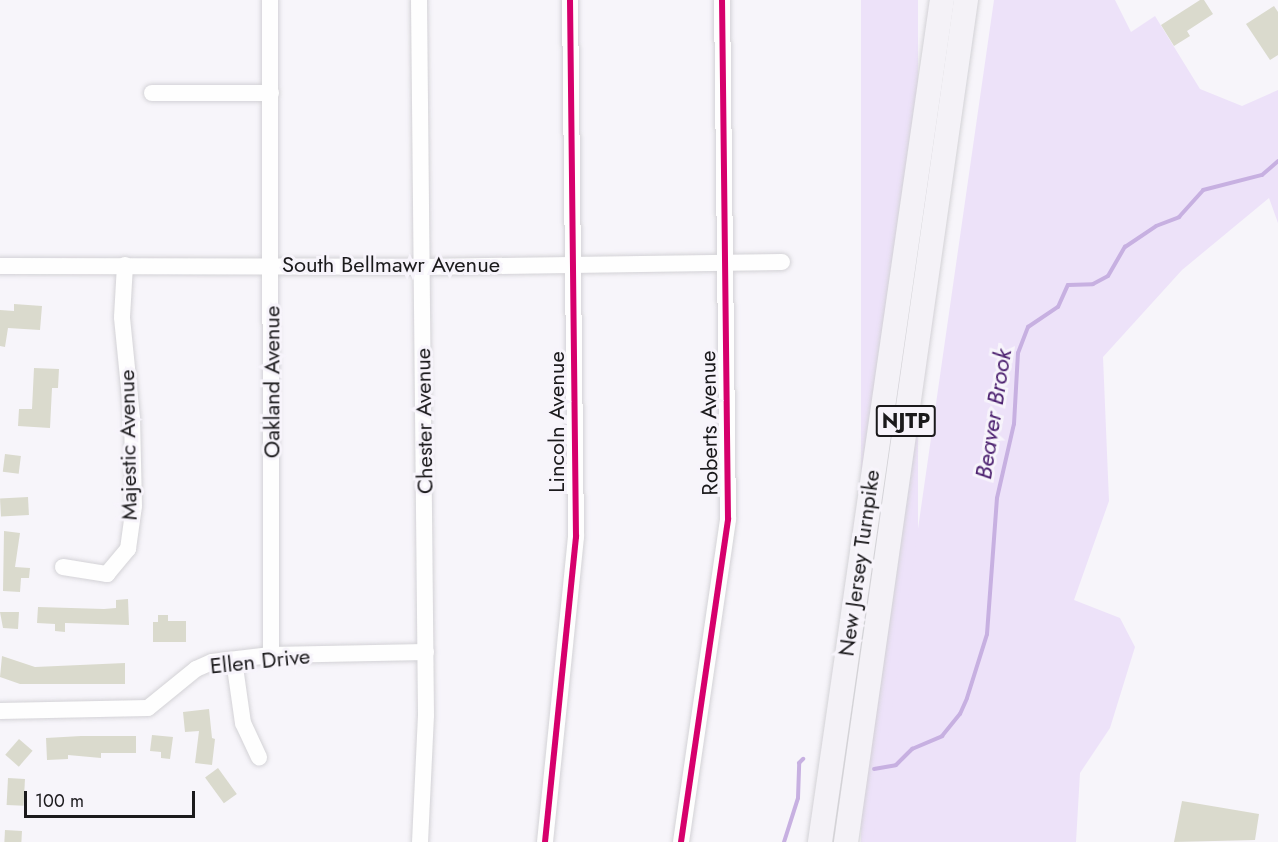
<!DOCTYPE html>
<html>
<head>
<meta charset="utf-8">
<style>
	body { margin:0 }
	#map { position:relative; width:1278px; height:842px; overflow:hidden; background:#f7f5fa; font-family:Jost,sans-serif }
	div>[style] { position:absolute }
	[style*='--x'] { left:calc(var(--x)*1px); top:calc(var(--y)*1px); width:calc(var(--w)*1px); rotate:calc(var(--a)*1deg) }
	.green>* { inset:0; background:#ede2f9; transform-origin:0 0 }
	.stream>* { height:4px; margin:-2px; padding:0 2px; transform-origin:2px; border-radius:2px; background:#c7b0e1 }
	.building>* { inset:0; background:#dadacd; transform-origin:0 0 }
	.roads { filter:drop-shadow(0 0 2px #d3d2d6) drop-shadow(0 0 2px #d3d2d6) }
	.minor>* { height:16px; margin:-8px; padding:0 8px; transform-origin:8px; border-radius:8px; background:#fefefe }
	.highway>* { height:24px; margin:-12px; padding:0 12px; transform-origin:12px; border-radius:12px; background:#f4f2f7 }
	.cycleway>* { height:6px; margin:-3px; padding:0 3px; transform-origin:3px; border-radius:3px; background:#d6006c }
	span { translate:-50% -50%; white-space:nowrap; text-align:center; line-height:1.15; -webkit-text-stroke:6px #f7f4fb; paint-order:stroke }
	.shield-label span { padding:2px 4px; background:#f7f4fb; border:2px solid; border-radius:4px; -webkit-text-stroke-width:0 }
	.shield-label { font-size:21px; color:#1b1a1c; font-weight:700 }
	.street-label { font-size:22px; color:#1b1a1c }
	.water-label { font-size:24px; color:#4c206f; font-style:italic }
	.scale { position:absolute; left:24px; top:791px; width:171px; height:27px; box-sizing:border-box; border:3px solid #1b1a1c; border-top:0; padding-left:8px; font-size:18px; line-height:21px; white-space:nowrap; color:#1b1a1c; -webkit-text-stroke:4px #f7f4fb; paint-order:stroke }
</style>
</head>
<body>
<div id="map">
	<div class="green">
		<i style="left:861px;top:0;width:57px;height:850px"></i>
		<i style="clip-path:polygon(994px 0,1115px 0,1131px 32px,1155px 16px,1200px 89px,1242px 106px,1278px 90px,1278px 223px,1269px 198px,1182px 270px,1103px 357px,1109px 501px,1074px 600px,1120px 618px,1135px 647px,1110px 728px,1080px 773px,1076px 842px,873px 842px)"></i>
	</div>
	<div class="stream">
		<i style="--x:874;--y:769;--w:22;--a:-10"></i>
		<i style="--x:896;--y:765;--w:23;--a:-45"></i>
		<i style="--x:912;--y:749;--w:33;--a:-23"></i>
		<i style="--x:942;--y:736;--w:28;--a:-51"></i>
		<i style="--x:960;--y:714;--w:17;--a:-66"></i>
		<i style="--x:967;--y:698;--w:67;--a:-72.6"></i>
		<i style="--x:987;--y:634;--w:136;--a:-85.8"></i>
		<i style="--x:997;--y:498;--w:76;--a:-77.1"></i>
		<i style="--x:1014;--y:424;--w:71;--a:-86.8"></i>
		<i style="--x:1018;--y:353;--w:28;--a:-69"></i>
		<i style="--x:1028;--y:327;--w:36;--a:-34"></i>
		<i style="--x:1058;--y:307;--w:24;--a:-66"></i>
		<i style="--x:1068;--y:285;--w:25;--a:-2"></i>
		<i style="--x:1093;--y:284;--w:17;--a:-28"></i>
		<i style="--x:1108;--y:276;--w:34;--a:-60"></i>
		<i style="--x:1125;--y:247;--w:37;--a:-34"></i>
		<i style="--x:1156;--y:226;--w:25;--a:-21"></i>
		<i style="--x:1179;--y:217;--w:36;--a:-48"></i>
		<i style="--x:1203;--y:190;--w:61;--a:-14.3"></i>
		<i style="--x:1262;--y:175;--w:21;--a:-41"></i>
		<i style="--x:784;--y:842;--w:46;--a:-72.3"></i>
		<i style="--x:798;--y:798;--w:35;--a:-88"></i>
		<i style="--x:799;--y:763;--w:6;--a:-45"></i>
	</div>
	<div class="building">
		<i style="clip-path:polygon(1200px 0,1204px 0,1213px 14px,1187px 31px,1190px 36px,1174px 46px,1161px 25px)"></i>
		<i style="clip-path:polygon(1274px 6px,1278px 12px,1278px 55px,1270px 60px,1246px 24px)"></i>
		<i style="clip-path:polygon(14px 304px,42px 306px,40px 330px,8px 328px,5px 347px,0 346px,0 310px,14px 311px)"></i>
		<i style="clip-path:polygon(34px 368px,59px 369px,58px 388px,52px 388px,50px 428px,18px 426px,19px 409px,32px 409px)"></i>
		<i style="left:5px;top:454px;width:16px;height:18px;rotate:7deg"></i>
		<i style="left:28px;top:497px;width:18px;height:28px;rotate:87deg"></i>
		<i style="clip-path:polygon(4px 531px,20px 533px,15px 567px,30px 568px,29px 578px,21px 578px,20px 592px,3px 591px)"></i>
		<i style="clip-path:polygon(128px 599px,129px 625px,65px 623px,65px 632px,55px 631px,55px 624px,37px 623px,38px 607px,104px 609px,116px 608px,116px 600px)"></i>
		<i style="clip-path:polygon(0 612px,19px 612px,18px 629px,3px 628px)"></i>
		<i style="clip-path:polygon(158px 615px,168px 615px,168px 621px,186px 621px,186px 642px,153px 642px,153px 622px,158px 622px)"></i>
		<i style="clip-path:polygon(2px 656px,35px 667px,125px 663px,125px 684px,20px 684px,0 677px)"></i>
		<i style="clip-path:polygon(209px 709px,212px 738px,215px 739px,212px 765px,195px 763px,199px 731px,185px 732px,183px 712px)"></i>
		<i style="clip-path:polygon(152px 735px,173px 737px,170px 759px,161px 758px,161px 752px,150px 751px)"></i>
		<i style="clip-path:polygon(81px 736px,136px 736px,136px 753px,101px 753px,101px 758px,68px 755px,68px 759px,47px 760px,46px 738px)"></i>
		<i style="left:19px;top:739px;width:18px;height:21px;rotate:41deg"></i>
		<i style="left:218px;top:768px;width:32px;height:16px;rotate:54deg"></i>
		<i style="left:8px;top:778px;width:17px;height:27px;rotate:3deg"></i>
		<i style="clip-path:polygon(1182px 801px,1259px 814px,1255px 840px,1174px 842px)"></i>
		<i style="left:5px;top:830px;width:17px;height:12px;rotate:3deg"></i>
	</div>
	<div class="roads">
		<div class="minor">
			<i style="--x:270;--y:0;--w:655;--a:89.91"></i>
			<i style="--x:419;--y:0;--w:715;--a:89.44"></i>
			<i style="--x:426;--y:715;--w:127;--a:92.7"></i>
			<i style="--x:152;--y:93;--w:119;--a:0"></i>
			<i style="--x:0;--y:266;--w:422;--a:0.1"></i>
			<i style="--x:422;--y:267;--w:360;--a:-0.8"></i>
			<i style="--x:63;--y:567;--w:45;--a:9"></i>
			<i style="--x:107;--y:574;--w:33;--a:-50"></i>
			<i style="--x:128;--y:549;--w:43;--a:-82.1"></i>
			<i style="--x:134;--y:506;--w:88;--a:-91.3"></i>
			<i style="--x:132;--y:418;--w:101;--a:-95.7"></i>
			<i style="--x:122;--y:317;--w:52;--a:-86.7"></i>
			<i style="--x:234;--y:660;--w:64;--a:81.9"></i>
			<i style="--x:243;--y:723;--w:38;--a:65"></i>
			<i style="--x:0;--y:711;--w:148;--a:-1.2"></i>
			<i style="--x:148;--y:708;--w:62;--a:-39.1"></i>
			<i style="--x:196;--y:669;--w:17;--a:-24"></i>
			<i style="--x:212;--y:662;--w:59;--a:-6.8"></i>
			<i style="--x:271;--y:655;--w:155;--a:-1.1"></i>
			<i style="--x:545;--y:842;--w:307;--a:-84.2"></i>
			<i style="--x:576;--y:537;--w:537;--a:-90.64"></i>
			<i style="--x:681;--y:842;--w:326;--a:-81.7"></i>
			<i style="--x:728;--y:519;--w:519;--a:-90.66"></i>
		</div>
		<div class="highway">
			<i style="--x:820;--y:842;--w:851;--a:-81.76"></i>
			<i style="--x:846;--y:842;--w:851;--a:-81.89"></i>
		</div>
	</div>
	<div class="cycleway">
		<i style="--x:545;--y:842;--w:307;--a:-84.2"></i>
		<i style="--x:576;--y:537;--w:537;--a:-90.64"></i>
		<i style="--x:681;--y:842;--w:326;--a:-81.7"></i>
		<i style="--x:728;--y:519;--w:519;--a:-90.66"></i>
	</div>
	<div class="shield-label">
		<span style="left:906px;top:421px">NJTP</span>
	</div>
	<div class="street-label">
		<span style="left:391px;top:265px">South Bellmawr Avenue</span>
		<span style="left:272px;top:382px;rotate:-90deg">Oakland Avenue</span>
		<span style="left:424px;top:421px;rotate:-91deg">Chester Avenue</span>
		<span style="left:557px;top:422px;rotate:-90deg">Lincoln Avenue</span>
		<span style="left:709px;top:423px;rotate:-91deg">Roberts Avenue</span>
		<span style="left:128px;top:445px;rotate:-91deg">Majestic Avenue</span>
		<span style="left:859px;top:563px;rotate:-82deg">New Jersey Turnpike</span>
		<span style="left:260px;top:661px;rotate:-6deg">Ellen Drive</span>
	</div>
	<div class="water-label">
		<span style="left:993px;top:414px;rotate:-81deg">Beaver Brook</span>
	</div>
	<div class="scale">100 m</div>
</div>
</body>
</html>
